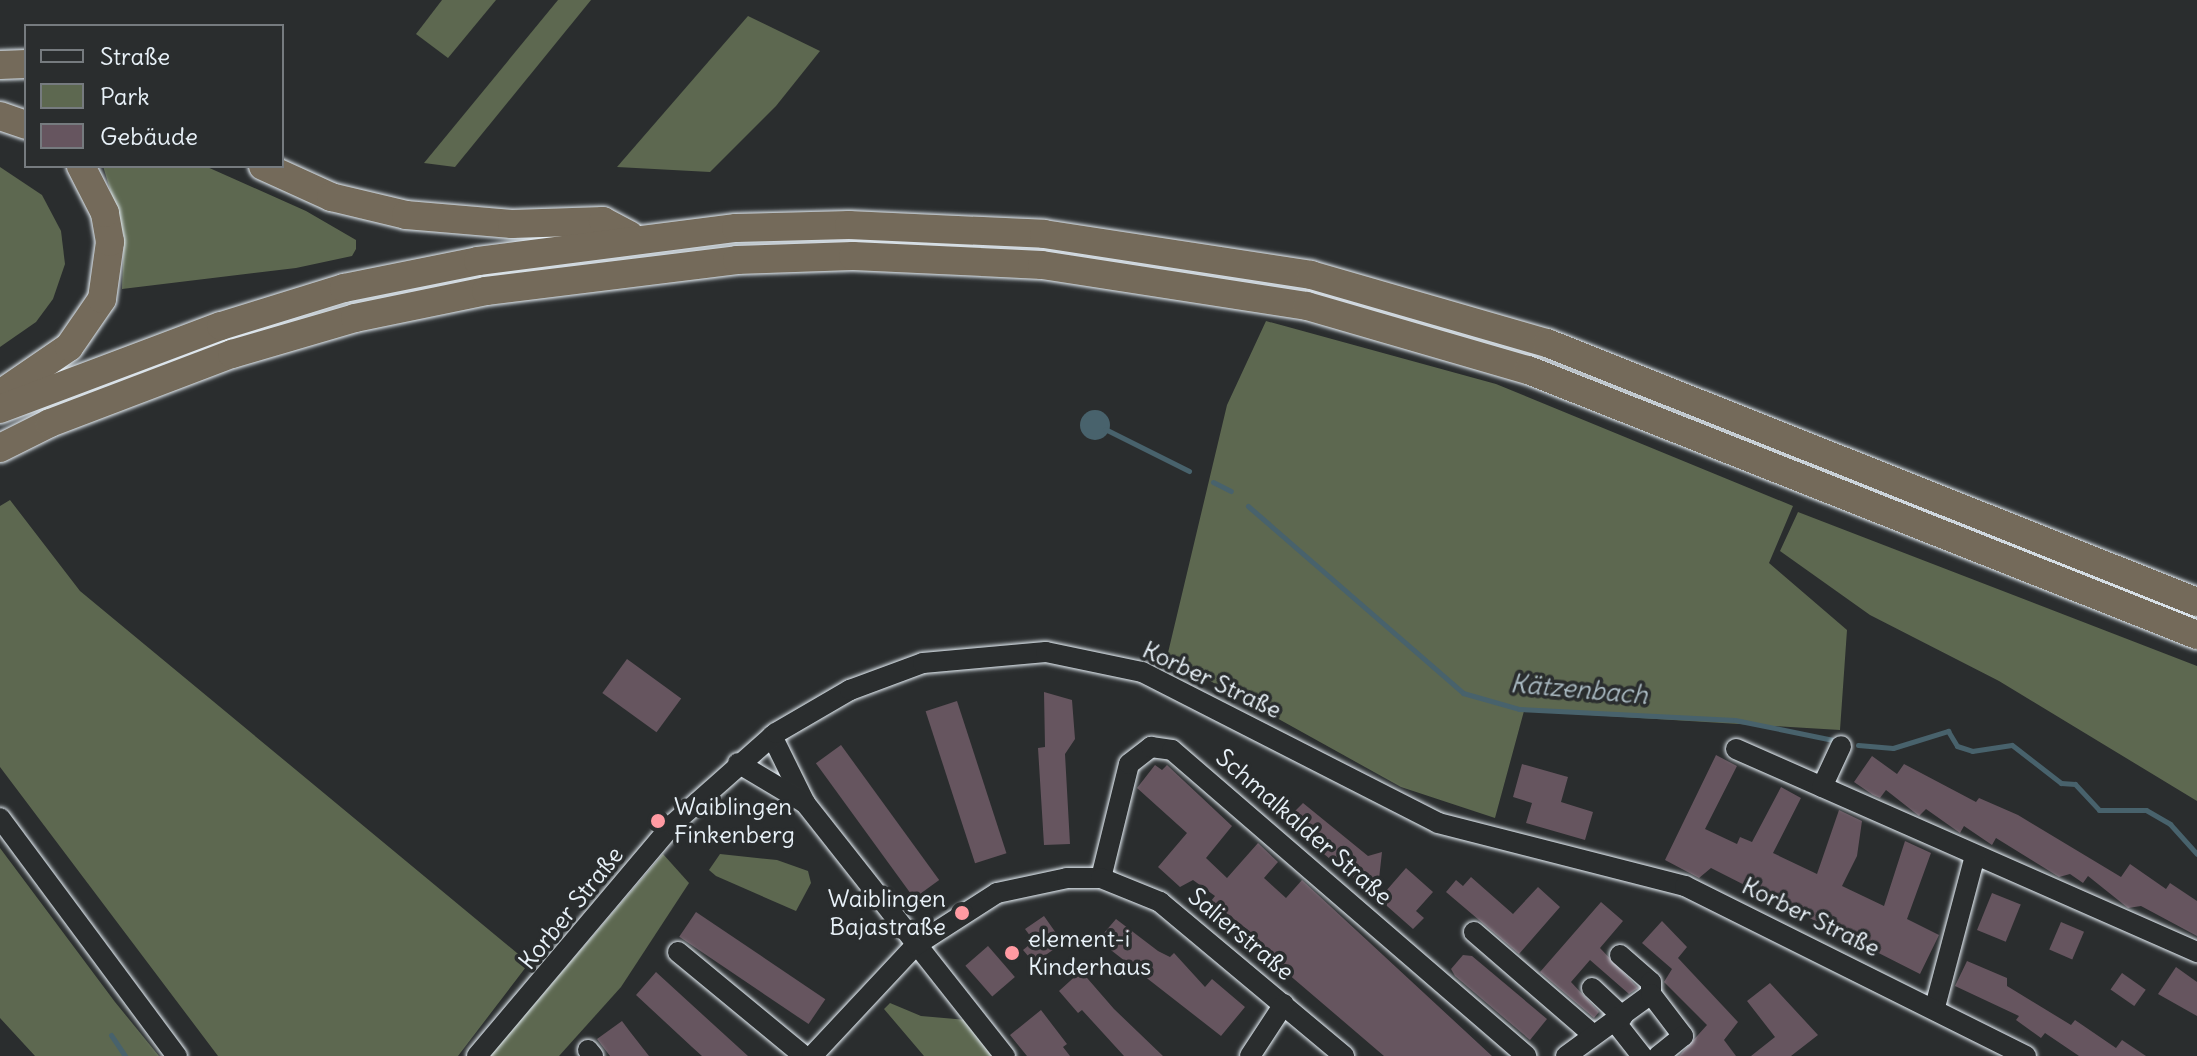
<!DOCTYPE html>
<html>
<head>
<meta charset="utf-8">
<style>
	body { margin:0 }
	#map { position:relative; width:2197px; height:1056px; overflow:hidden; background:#2a2d2e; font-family:Delius,sans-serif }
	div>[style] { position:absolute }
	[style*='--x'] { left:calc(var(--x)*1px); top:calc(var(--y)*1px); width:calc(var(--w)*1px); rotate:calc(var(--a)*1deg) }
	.green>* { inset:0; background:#5d6850 }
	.water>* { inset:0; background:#48626c }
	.round { border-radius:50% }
	.stream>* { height:5px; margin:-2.5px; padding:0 2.5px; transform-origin:2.5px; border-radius:2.5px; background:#48626c }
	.building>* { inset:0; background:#66555f; transform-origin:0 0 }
	.roads { filter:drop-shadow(0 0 2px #e8f1f8) drop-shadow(0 0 2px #e8f1f8) }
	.minor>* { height:20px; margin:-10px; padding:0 10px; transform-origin:10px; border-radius:10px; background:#2a2d2e }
	.highway>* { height:28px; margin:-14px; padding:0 14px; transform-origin:14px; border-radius:14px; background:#746a5a }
	.dots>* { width:22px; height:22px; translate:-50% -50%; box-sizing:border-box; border:4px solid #2a2d2e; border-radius:50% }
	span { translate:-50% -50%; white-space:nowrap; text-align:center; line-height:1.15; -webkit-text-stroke:7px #2a2d2e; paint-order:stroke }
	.street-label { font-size:24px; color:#e8f1f8 }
	.poi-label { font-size:24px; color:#e8f1f8 }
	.left { translate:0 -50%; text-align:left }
	.right { translate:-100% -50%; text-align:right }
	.water-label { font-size:26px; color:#a8b8c0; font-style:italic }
	.legend { position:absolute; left:24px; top:24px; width:260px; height:144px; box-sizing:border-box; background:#2a2d2e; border:2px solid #767b7f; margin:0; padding:10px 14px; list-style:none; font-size:24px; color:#e8f1f8 }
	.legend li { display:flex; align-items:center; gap:16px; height:40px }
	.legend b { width:40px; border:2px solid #767b7f }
</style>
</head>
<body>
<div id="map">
	<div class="green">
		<i style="clip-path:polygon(442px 0,496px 0,448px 58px,416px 34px)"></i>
		<i style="clip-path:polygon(558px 0,591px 0,455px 167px,424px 163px)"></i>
		<i style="clip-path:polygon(748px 16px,820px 51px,776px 106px,710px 172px,617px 167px)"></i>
		<i style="clip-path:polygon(103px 166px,205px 166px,306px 211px,356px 240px,356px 249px,352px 256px,296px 268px,122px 289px,124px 236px)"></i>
		<i style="clip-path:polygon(0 167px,42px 195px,61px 231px,65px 264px,53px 299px,36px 322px,0 347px)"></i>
		<i style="clip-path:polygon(1266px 321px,1496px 384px,1793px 506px,1769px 563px,1847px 630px,1840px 730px,1524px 711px,1495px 818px,1401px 787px,1167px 657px,1227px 405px)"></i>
		<i style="clip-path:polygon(10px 500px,80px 591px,529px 963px,458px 1056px,218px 1056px,0 767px,0 506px)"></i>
		<i style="clip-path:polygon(1798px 512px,2197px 666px,2197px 801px,1999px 681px,1870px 615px,1780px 551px)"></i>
		<i style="clip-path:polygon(0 848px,115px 1002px,159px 1056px,35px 1056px,0 1018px)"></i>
		<i style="clip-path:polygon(663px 854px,689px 883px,621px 987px,559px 1056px,490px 1056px)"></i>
		<i style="clip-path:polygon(720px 854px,777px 860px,808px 871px,811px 883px,796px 911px,716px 876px,709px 870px)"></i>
		<i style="clip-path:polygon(890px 1003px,921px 1016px,967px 1020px,994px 1056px,924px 1056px,884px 1009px)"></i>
	</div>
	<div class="water">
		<i class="round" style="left:1080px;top:410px;width:30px;height:30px"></i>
	</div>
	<div class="stream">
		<i style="--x:1105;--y:429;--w:94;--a:26.6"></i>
		<i style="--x:1213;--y:482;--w:20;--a:27"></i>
		<i style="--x:1248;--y:506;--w:285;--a:41"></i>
		<i style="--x:1463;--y:693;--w:58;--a:15.9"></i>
		<i style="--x:1519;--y:709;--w:216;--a:2.9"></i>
		<i style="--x:1735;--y:720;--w:100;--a:11.5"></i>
		<i style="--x:1858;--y:745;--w:35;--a:5"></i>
		<i style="--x:1893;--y:748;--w:58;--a:-17.2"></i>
		<i style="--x:1948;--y:731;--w:17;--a:59"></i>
		<i style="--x:1957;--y:746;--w:16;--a:18"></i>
		<i style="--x:1972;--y:751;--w:40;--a:-8.5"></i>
		<i style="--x:2012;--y:745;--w:62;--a:37.8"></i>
		<i style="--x:2061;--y:783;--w:14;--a:4"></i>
		<i style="--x:2075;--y:784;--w:35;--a:47"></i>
		<i style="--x:2099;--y:810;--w:47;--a:0"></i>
		<i style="--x:2146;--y:810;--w:28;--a:30"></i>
		<i style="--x:2170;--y:824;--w:40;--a:48"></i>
		<i style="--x:111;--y:1035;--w:25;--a:56"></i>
	</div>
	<div class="building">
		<i style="left:627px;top:659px;width:67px;height:42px;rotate:36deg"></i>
		<i style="clip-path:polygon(1044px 692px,1072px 700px,1075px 739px,1065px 754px,1070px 844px,1044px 845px,1038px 748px,1045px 747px)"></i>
		<i style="left:957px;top:701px;width:160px;height:33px;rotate:72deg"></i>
		<i style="left:841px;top:745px;width:167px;height:31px;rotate:54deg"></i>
		<i style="clip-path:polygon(1716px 755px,1737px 766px,1705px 829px,1737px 844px,1740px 837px,1752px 842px,1781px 787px,1801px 798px,1773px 853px,1817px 874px,1839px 810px,1862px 821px,1857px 856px,1842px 886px,1884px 906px,1905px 841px,1931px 853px,1907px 919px,1939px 935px,1920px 974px,1711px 868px,1699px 878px,1665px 860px)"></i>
		<i style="clip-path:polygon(1872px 756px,1897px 774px,1904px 764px,1976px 802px,1979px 798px,2018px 815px,2121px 877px,2130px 864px,2166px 889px,2170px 883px,2197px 901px,2197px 936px,2141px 906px,2128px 908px,2088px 876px,2083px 883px,2070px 874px,2059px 877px,1996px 838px,1992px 845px,1964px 826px,1960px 833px,1926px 809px,1919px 816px,1886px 790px,1880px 798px,1873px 795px,1854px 782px)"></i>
		<i style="clip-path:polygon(1522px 764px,1568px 777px,1561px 802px,1593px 812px,1585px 840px,1526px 823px,1532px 803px,1513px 797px)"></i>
		<i style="clip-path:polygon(1155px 765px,1162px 770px,1167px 765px,1232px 826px,1206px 858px,1227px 878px,1258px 843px,1278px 862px,1264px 878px,1286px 898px,1302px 880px,1492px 1056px,1384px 1056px,1252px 943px,1257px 937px,1211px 901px,1215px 896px,1193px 880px,1180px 887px,1158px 867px,1187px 833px,1137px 788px)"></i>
		<i style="clip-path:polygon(1282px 801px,1294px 812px,1303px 803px,1368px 856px,1382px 852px,1377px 897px,1272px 812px)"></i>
		<i style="clip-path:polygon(1406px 868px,1433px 892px,1416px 911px,1424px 918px,1413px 929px,1379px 899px)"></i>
		<i style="clip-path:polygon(1471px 877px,1513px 914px,1538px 887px,1560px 907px,1519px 954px,1446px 892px,1456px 880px,1463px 886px)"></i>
		<i style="left:1992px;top:893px;width:31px;height:40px;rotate:22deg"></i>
		<i style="clip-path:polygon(1601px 902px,1623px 921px,1600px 948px,1638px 988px,1629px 994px,1590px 960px,1571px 982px,1599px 1012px,1594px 1018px,1540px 972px)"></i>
		<i style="left:696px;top:912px;width:156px;height:30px;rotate:34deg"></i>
		<i style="clip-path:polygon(1044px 916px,1063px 943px,1034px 963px,1023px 950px,1034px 941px,1025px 929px)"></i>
		<i style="clip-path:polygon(1116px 919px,1158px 951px,1170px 957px,1174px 953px,1205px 987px,1212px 979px,1245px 1007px,1221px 1036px,1098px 940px)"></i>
		<i style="clip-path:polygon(1662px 921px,1687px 947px,1678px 958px,1738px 1022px,1724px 1040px,1736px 1056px,1679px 1056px,1707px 1025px,1664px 982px,1672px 969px,1642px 943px)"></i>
		<i style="left:2061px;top:922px;width:25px;height:30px;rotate:23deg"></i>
		<i style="left:988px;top:946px;width:41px;height:30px;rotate:49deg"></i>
		<i style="clip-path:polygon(1463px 955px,1472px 956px,1547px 1019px,1530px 1040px,1455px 976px,1451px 969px)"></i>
		<i style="clip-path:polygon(1967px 961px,2007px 978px,2007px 986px,2071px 1025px,2075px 1020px,2116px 1048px,2122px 1040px,2146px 1056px,2079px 1056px,2045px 1033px,2041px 1038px,2016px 1020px,2019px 1016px,1955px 986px)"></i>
		<i style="clip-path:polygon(2176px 967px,2197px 982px,2197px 1016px,2158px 994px)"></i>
		<i style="clip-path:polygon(1081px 971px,1114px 1009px,1163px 1056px,1124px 1056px,1082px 1010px,1078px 1013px,1059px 991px)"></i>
		<i style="clip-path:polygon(656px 972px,703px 1015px,748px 1056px,702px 1056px,692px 1047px,636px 995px)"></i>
		<i style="left:2122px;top:973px;width:29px;height:20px;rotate:35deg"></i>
		<i style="clip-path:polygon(1770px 983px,1818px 1035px,1791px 1056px,1751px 1056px,1775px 1037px,1747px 1001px)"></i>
		<i style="clip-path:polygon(1041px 1010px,1067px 1044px,1063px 1047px,1070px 1056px,1027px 1056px,1010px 1035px)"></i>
		<i style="clip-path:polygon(622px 1021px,631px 1033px,649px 1056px,610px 1056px,597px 1039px)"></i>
	</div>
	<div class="roads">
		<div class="minor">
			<i style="--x:772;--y:736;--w:75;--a:63.8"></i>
			<i style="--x:805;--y:803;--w:323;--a:51.7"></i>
			<i style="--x:1736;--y:749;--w:504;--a:23.77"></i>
			<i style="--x:738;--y:763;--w:78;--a:30.8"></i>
			<i style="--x:1822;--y:787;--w:45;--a:-65.1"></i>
			<i style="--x:0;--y:818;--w:297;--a:53.4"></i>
			<i style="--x:1101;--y:878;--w:117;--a:-76.2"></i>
			<i style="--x:1129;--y:764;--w:28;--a:-38"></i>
			<i style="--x:1151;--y:747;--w:21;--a:8"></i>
			<i style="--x:1172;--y:750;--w:468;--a:40.8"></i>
			<i style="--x:1474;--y:932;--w:156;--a:40.8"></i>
			<i style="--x:678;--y:952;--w:163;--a:39.5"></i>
			<i style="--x:1620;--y:955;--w:41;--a:41.1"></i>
			<i style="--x:1651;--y:982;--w:12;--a:90"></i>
			<i style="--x:1592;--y:988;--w:42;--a:43.1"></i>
			<i style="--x:1935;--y:1007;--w:156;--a:-75.2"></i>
			<i style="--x:1616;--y:1023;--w:42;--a:51.8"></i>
			<i style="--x:588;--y:1050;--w:8;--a:50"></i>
			<i style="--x:477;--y:1056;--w:304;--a:-49.8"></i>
			<i style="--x:673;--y:824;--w:137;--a:-41.5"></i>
			<i style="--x:776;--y:733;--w:86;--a:-30.2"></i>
			<i style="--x:850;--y:690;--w:78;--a:-20.3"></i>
			<i style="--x:923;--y:663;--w:123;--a:-5.1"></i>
			<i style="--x:1046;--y:652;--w:98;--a:11.8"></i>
			<i style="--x:1142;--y:672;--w:332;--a:27"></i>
			<i style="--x:1438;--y:823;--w:255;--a:14.3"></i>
			<i style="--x:1685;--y:886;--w:381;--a:26.5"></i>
			<i style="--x:812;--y:1056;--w:152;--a:-46.9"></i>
			<i style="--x:916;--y:945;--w:96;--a:-32.7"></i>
			<i style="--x:997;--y:893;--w:72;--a:-12.1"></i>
			<i style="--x:1067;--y:878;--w:34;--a:0"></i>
			<i style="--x:1101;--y:878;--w:64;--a:22.1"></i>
			<i style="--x:1160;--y:902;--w:240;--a:39.9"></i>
			<i style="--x:1250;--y:1056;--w:62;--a:-56.8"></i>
			<i style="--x:1566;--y:1056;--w:105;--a:-36.1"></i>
			<i style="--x:1651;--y:994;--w:53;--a:52.7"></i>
			<i style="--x:1683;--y:1036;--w:32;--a:141"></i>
		</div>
		<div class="highway">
			<i style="--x:0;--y:65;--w:26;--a:-2"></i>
			<i style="--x:0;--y:116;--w:28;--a:19"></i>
			<i style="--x:263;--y:166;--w:75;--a:24.5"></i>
			<i style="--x:331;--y:197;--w:77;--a:13.5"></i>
			<i style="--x:406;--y:215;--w:106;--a:4.9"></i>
			<i style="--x:512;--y:224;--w:91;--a:-1.9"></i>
			<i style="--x:603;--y:221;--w:30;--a:28"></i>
			<i style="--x:3;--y:392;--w:80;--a:-34.3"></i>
			<i style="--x:69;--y:347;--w:58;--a:-55.5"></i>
			<i style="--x:102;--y:299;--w:58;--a:-82"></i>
			<i style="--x:110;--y:242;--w:29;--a:-100"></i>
			<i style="--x:105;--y:213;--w:53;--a:-117.1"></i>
			<i style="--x:0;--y:409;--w:236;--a:-20.6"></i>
			<i style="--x:221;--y:326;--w:129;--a:-17.2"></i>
			<i style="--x:344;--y:288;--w:137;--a:-11.4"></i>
			<i style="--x:478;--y:261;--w:260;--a:-7.3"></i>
			<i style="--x:736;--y:228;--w:113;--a:-1.5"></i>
			<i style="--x:849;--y:225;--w:195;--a:2.6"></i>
			<i style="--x:1044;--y:234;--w:270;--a:8.7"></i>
			<i style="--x:1311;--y:275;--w:246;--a:16.1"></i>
			<i style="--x:1547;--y:343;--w:700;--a:21.73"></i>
			<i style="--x:0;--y:448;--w:56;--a:-26.6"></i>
			<i style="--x:50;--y:423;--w:195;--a:-20.8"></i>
			<i style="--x:232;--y:354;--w:128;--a:-16.3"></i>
			<i style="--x:355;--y:318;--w:134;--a:-11.6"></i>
			<i style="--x:486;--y:291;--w:253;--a:-7"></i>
			<i style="--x:737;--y:260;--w:116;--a:-2"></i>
			<i style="--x:853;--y:256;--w:189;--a:2.7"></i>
			<i style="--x:1042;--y:265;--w:268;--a:8.8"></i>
			<i style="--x:1307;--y:306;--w:230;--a:16.2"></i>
			<i style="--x:1528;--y:370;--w:720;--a:21.61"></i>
		</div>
	</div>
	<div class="dots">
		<i style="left:658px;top:821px;background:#ff9aa2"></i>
		<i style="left:962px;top:913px;background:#ff9aa2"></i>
		<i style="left:1012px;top:953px;background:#ff9aa2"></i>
	</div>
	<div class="street-label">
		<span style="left:1212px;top:680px;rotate:25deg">Korber Straße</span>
		<span style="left:1304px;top:827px;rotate:41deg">Schmalkalder Straße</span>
		<span style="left:571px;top:908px;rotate:-51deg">Korber Straße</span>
		<span style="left:1811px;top:917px;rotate:26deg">Korber Straße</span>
		<span style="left:1241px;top:934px;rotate:40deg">Salierstraße</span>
	</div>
	<div class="poi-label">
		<span class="left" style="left:674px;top:821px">Waiblingen<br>Finkenberg</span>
		<span class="right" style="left:946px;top:913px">Waiblingen<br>Bajastraße</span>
		<span class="left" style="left:1028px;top:953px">element-i<br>Kinderhaus</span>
	</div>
	<div class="water-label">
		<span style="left:1579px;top:689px;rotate:5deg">Kätzenbach</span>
	</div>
	<ul class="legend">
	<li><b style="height:10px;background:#2a2d2e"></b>Straße</li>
	<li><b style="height:22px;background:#5d6850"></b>Park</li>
	<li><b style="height:22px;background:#66555f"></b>Gebäude</li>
	</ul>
</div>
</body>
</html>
